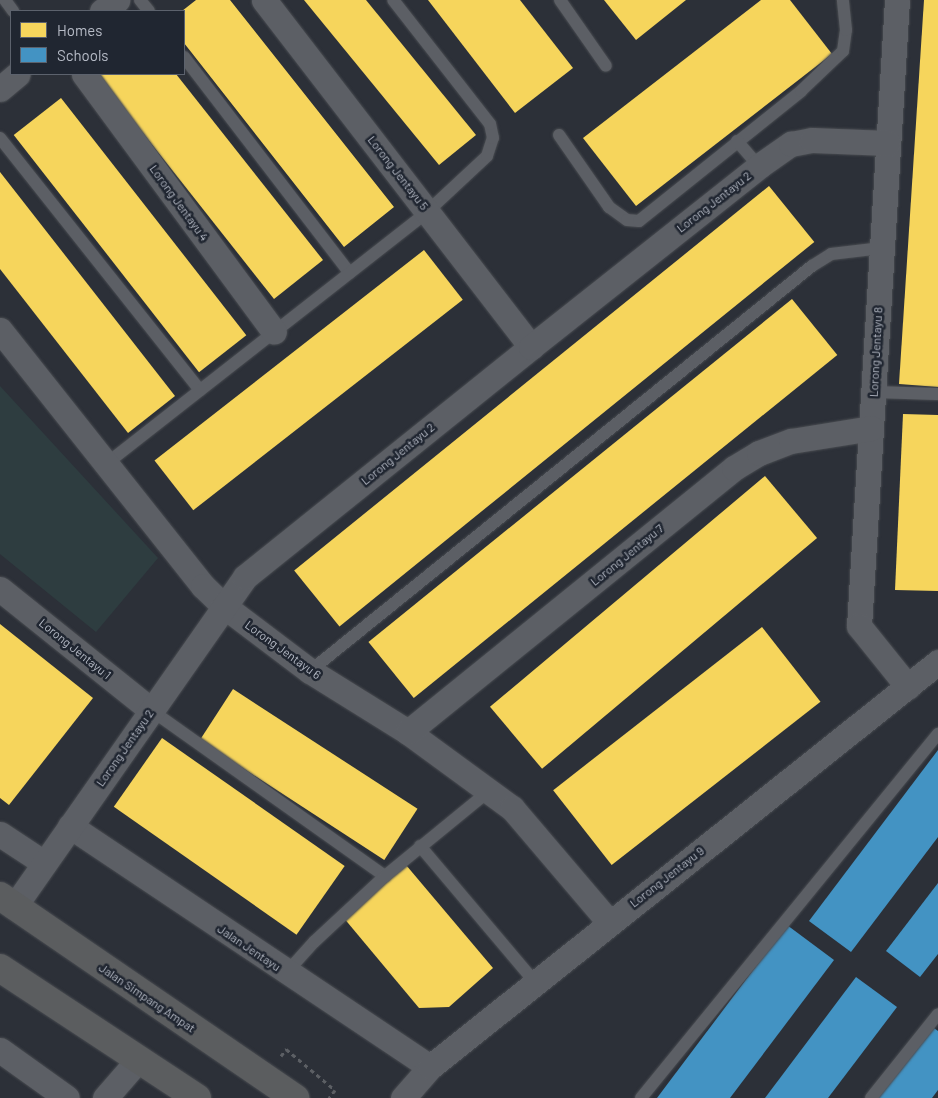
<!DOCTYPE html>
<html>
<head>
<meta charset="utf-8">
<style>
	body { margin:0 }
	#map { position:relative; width:938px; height:1098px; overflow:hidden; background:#2c3038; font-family:Barlow,sans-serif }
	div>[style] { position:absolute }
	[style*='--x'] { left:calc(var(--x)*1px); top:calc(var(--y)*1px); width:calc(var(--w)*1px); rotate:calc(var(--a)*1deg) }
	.green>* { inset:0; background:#2e3d40 }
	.homes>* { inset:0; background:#f6d55c; transform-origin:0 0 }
	.schools>* { inset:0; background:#4393c3 }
	.path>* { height:3px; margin-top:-1.5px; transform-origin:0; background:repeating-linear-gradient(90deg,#5c5f64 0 4px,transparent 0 8px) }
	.roads { filter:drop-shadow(0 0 1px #484b50) drop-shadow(0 0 1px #484b50) }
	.lane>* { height:12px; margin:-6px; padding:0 6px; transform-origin:6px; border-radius:6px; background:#5c5f65 }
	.street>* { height:25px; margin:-12.5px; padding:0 12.5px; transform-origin:12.5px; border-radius:12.5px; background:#5c5f65 }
	.highway>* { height:28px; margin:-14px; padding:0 14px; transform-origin:14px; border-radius:14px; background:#5b5d5f }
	span { translate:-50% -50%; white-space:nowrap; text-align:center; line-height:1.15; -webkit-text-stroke:5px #202631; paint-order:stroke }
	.street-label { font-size:12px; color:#b7bcc7 }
	.legend { position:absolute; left:10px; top:10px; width:175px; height:65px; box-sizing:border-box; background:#202631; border:1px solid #5c626d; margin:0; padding:6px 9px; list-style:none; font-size:15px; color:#b7bcc7 }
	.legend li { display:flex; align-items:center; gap:10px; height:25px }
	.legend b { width:25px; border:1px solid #5c626d }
</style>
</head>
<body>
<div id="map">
	<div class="green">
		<i style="clip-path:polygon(0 386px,158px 558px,96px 632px,0 554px)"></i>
	</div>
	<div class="homes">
		<i style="clip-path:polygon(196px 0,230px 0,394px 207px,344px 247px,184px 43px,184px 11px,182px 11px)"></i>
		<i style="clip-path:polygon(304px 0,366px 0,476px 135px,439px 165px)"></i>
		<i style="clip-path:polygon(428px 0,520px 0,573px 68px,515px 113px)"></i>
		<i style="clip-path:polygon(604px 0,686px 0,636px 40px)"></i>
		<i style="clip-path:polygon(761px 0,790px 0,832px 54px,636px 206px,583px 138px)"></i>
		<i style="clip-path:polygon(924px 0,938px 0,938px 387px,899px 384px)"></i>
		<i style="clip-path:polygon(99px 74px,176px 74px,323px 260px,274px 299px,97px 75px)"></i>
		<i style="left:61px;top:98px;width:301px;height:60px;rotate:52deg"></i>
		<i style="clip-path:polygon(0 172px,175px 396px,128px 433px,0 269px)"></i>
		<i style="left:769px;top:186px;width:72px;height:611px;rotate:51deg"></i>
		<i style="left:424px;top:250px;width:63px;height:342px;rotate:52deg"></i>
		<i style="left:792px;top:299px;width:72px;height:545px;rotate:51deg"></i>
		<i style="clip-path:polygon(903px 414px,938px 415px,938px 591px,895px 590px)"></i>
		<i style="left:765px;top:476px;width:81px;height:359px;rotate:50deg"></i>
		<i style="clip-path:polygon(0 624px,93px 698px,9px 805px,0 798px)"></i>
		<i style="left:762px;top:627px;width:95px;height:265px;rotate:52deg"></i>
		<i style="left:233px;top:689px;width:220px;height:61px;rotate:33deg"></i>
		<i style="left:162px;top:738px;width:223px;height:84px;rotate:35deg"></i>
		<i style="clip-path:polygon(406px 865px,493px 968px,449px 1007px,419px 1008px,343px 917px)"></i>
	</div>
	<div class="schools">
		<i style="clip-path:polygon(938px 750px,938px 837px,851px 952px,809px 921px)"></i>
		<i style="clip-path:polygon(938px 883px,938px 954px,920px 977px,886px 951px)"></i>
		<i style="clip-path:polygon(787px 925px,834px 960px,730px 1098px,657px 1098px)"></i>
		<i style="clip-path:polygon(856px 977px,897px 1007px,828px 1098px,765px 1098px)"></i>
		<i style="clip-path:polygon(930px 1025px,938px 1031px,938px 1090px,932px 1098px,876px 1098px)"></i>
	</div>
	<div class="path">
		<i style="--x:281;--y:1056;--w:9;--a:-54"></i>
		<i style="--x:286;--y:1049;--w:64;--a:39.9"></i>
		<i style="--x:335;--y:1090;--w:10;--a:127"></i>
	</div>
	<div class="roads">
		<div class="lane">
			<i style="--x:5;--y:0;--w:14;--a:54"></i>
			<i style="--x:140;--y:0;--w:14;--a:51"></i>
			<i style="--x:560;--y:0;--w:80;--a:55.1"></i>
			<i style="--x:184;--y:57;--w:272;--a:52.5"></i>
			<i style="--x:559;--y:135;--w:88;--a:55.2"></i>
			<i style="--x:609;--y:207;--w:22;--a:36"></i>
			<i style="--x:627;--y:220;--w:12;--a:5"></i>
			<i style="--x:639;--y:221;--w:208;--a:-38.7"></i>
			<i style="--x:801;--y:91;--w:58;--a:-43.6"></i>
			<i style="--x:843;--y:51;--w:21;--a:-82"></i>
			<i style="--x:846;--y:30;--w:30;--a:-96"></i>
			<i style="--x:0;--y:138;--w:322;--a:51.6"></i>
			<i style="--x:737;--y:141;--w:33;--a:49"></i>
			<i style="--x:873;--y:392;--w:65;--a:1.8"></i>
			<i style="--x:106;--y:464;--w:408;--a:-38.1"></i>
			<i style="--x:427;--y:212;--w:82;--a:-43"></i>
			<i style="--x:487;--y:156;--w:19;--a:-72"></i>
			<i style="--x:493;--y:138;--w:14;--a:-102"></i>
			<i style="--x:490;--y:124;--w:157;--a:-128"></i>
			<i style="--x:310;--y:671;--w:645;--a:-38.9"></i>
			<i style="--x:812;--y:266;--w:22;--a:-32"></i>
			<i style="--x:831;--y:254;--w:51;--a:-6.7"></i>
			<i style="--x:151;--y:710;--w:287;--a:35.4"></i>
			<i style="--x:420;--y:846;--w:178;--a:49.8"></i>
			<i style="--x:286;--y:973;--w:42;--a:-47.9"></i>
			<i style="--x:314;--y:942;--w:97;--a:-42.9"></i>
			<i style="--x:385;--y:876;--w:134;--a:-39.3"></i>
			<i style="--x:641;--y:1098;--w:470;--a:-50.8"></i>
			<i style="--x:871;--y:1098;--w:107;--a:-51.4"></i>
		</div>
		<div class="street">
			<i style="--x:264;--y:0;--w:438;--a:52.4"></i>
			<i style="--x:897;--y:0;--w:627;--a:93.47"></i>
			<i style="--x:859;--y:626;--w:78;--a:51.2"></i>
			<i style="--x:102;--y:11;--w:19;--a:-36"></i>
			<i style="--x:84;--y:74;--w:320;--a:53.6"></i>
			<i style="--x:0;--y:89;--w:23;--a:-40"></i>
			<i style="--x:0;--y:330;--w:327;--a:51.6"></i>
			<i style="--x:203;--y:586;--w:29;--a:44"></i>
			<i style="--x:224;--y:606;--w:108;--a:37.1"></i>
			<i style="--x:310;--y:671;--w:115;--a:31.9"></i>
			<i style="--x:408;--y:732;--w:129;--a:36.2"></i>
			<i style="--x:512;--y:808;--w:151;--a:49.6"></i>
			<i style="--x:0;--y:589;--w:193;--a:38.7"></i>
			<i style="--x:408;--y:732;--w:419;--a:-39"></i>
			<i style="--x:734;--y:468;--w:29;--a:-31"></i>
			<i style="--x:759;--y:453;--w:34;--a:-21"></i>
			<i style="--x:791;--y:441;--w:81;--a:-9.2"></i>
			<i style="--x:70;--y:826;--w:433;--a:33.8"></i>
			<i style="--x:0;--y:834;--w:53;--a:33.4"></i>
			<i style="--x:14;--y:907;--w:403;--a:-55"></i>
			<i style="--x:245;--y:577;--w:367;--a:-38.8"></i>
			<i style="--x:531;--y:347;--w:291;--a:-38.4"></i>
			<i style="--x:759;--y:166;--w:39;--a:-35"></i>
			<i style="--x:791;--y:144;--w:21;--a:-11"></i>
			<i style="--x:812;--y:140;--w:76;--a:2.3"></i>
			<i style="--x:0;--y:1050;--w:82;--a:35.6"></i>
			<i style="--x:105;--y:1098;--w:50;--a:-49"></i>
			<i style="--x:403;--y:1098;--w:41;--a:-48.9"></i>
			<i style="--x:430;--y:1067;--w:650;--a:-38.56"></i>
		</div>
		<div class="highway">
			<i style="--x:0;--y:896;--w:358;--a:34.4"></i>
			<i style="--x:0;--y:968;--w:236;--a:33.4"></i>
		</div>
	</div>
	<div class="street-label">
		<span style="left:398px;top:173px;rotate:52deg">Lorong Jentayu 5</span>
		<span style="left:714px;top:202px;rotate:-38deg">Lorong Jentayu 2</span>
		<span style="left:179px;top:203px;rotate:54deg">Lorong Jentayu 4</span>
		<span style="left:876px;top:352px;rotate:-87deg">Lorong Jentayu 8</span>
		<span style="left:398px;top:454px;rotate:-39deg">Lorong Jentayu 2</span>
		<span style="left:627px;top:555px;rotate:-39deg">Lorong Jentayu 7</span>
		<span style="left:75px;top:649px;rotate:39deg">Lorong Jentayu 1</span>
		<span style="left:283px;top:650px;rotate:36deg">Lorong Jentayu 6</span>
		<span style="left:125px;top:748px;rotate:-55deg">Lorong Jentayu 2</span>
		<span style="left:667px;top:877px;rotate:-38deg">Lorong Jentayu 9</span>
		<span style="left:249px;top:948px;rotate:34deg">Jalan Jentayu</span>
		<span style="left:147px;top:998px;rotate:34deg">Jalan Simpang Ampat</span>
	</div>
	<ul class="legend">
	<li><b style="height:14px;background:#f6d55c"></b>Homes</li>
	<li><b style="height:14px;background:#4393c3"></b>Schools</li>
	</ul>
</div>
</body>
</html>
